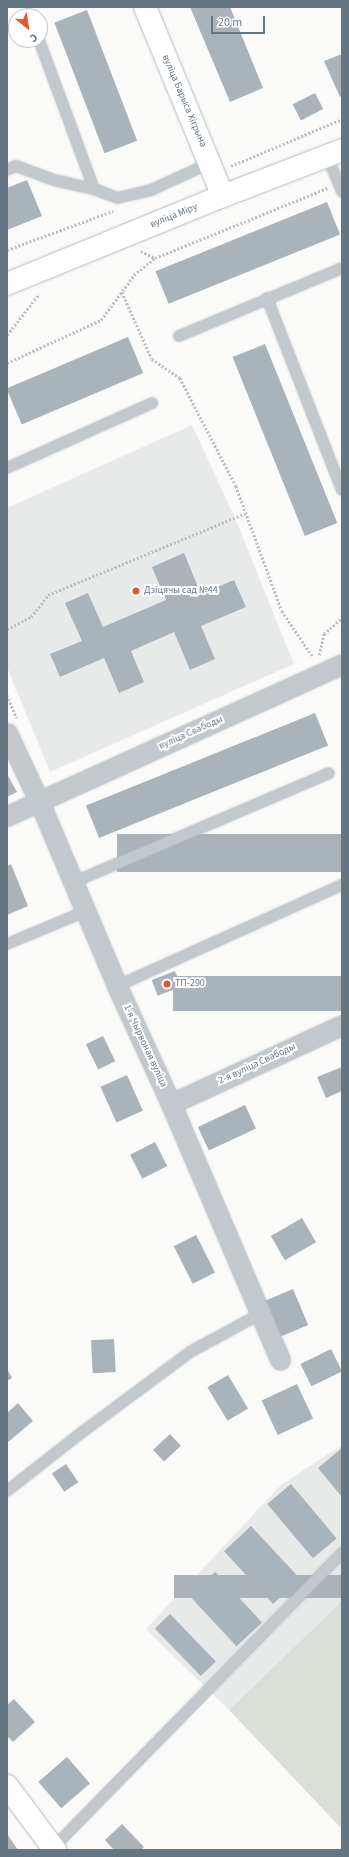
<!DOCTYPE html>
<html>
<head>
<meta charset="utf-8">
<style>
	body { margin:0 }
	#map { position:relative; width:349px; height:1857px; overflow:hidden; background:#fafaf8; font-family:"Source Sans 3",sans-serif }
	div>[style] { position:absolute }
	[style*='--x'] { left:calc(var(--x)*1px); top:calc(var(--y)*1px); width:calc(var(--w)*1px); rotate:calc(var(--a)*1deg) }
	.built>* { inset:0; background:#e8e9e9 }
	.green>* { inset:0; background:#dadfd7 }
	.building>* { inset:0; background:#aab3b9; transform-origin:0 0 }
	.path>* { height:2.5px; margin-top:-1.25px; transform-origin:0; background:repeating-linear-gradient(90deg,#bbbfc2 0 2px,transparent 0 4px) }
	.roads { filter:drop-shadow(0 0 1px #b3babf) drop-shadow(0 0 1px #b3babf) }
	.lane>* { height:10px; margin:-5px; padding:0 5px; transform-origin:5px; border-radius:5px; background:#c3c8cc }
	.street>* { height:19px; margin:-9.5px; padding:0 9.5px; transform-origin:9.5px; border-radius:9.5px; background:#c3c8cc }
	.secondary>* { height:22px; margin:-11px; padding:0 11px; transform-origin:11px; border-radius:11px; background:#fff }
	.primary>* { height:22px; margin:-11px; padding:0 11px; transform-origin:11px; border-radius:11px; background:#fff }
	.dots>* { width:11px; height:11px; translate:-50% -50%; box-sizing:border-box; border:2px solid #fff; border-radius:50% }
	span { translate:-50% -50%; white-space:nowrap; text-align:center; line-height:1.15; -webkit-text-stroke:4px #fff; paint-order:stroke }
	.street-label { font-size:10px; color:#657683 }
	.poi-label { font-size:10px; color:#657683 }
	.left { translate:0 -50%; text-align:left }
	.frame { position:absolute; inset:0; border:8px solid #657683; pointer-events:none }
	.north { position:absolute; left:8px; top:8px; width:40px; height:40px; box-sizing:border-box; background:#fff; border:1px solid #c1c8cd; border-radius:50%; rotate:150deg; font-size:11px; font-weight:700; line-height:16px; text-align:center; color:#657683 }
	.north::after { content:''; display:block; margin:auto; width:14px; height:18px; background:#e4572e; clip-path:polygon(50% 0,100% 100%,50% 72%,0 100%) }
	.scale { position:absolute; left:211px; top:16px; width:54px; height:18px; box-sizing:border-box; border:2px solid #657683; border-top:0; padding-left:5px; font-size:12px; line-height:14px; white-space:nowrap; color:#657683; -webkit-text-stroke:3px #fff; paint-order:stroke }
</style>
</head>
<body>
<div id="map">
	<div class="built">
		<i style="clip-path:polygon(192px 425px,235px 518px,294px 664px,50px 772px,7px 667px,7px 508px)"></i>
		<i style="clip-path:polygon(342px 1445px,342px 1601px,229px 1710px,146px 1629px,281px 1485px)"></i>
	</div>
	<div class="green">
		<i style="clip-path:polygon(342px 1601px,342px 1829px,229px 1710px)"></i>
	</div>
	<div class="building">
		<i style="clip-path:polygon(190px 7px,230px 7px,263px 88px,230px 102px)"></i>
		<i style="left:87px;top:10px;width:140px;height:35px;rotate:69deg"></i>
		<i style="clip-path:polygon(342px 54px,342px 96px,340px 97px,324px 61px)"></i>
		<i style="left:315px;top:93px;width:18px;height:25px;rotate:63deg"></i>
		<i style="clip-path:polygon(27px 180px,42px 216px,7px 230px,7px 188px)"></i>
		<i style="left:327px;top:202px;width:35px;height:185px;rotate:68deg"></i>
		<i style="left:128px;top:337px;width:39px;height:132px;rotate:67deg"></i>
		<i style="left:265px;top:344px;width:193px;height:35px;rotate:68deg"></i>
		<i style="clip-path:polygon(184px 553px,201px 594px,234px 580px,246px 607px,201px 626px,215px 659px,190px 670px,174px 632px,131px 651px,144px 682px,119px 693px,104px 658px,60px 677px,50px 654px,82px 641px,65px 603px,88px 593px,103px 627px,166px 600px,152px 567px)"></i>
		<i style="left:315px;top:713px;width:35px;height:247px;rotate:68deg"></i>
		<i style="clip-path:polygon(7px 774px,17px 792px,7px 797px)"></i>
		<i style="left:342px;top:834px;width:38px;height:225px;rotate:90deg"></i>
		<i style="clip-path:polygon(11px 864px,28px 906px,7px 915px,7px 866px)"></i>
		<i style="left:175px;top:971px;width:17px;height:25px;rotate:69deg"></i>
		<i style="left:342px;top:976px;width:35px;height:169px;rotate:90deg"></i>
		<i style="left:103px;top:1036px;width:28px;height:19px;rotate:64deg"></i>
		<i style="clip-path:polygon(342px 1067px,342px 1091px,326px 1098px,317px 1077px)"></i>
		<i style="left:127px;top:1075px;width:39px;height:29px;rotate:66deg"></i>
		<i style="left:245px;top:1105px;width:26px;height:52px;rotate:65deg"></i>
		<i style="left:155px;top:1142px;width:27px;height:28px;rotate:63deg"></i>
		<i style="left:302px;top:1218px;width:28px;height:36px;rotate:60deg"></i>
		<i style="left:196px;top:1235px;width:42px;height:25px;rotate:63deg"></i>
		<i style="left:293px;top:1289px;width:39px;height:31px;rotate:67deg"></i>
		<i style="left:114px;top:1339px;width:33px;height:23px;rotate:87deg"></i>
		<i style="left:331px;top:1349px;width:25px;height:34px;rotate:64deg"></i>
		<i style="clip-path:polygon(7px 1369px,12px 1378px,7px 1381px)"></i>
		<i style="left:228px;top:1375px;width:39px;height:24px;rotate:59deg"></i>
		<i style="left:297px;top:1384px;width:38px;height:39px;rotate:65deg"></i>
		<i style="clip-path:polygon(18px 1403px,33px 1421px,7px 1443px,7px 1413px)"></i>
		<i style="left:170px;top:1434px;width:16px;height:23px;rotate:47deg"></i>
		<i style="clip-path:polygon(342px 1448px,342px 1497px,318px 1468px)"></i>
		<i style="left:66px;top:1464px;width:22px;height:17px;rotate:56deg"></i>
		<i style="left:291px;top:1484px;width:71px;height:31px;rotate:50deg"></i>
		<i style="left:251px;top:1526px;width:72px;height:37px;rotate:47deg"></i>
		<i style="left:215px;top:1572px;width:69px;height:35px;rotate:47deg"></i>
		<i style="left:342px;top:1575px;width:23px;height:168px;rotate:90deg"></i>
		<i style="left:170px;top:1614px;width:66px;height:21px;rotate:46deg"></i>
		<i style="clip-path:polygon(14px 1699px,35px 1722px,13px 1742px,7px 1736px,7px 1705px)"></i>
		<i style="left:67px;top:1757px;width:35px;height:38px;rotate:49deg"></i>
		<i style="clip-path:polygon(122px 1824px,144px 1847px,141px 1850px,114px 1850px,105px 1840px)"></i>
		<i style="clip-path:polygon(7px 1834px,18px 1850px,7px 1850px)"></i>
	</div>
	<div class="path">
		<i style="--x:231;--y:166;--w:121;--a:-22.9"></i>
		<i style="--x:7;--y:250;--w:113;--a:-20.2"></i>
		<i style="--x:141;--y:251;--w:16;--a:27"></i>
		<i style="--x:155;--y:258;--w:186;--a:-22.1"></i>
		<i style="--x:122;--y:292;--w:73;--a:65.9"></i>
		<i style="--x:152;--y:359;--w:34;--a:34"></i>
		<i style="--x:180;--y:378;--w:122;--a:62.6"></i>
		<i style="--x:236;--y:486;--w:133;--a:69.8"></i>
		<i style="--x:282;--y:611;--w:55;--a:56"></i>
		<i style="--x:7;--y:335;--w:52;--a:-52"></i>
		<i style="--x:7;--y:363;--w:103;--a:-24.6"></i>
		<i style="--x:101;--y:320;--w:56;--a:-53.7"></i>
		<i style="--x:134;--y:275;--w:27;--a:-39"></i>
		<i style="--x:7;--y:629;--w:27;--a:-27"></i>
		<i style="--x:31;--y:617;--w:28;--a:-52"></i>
		<i style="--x:48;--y:595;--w:214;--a:-22.5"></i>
		<i style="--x:319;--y:655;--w:22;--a:-77"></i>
		<i style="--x:324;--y:634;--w:24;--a:-42"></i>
		<i style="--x:7;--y:695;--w:25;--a:67"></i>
	</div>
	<div class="roads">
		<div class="lane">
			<i style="--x:39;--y:40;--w:159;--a:69.7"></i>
			<i style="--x:94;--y:189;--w:25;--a:21"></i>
			<i style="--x:117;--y:198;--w:35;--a:-13"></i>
			<i style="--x:151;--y:190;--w:65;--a:-24.6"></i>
			<i style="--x:327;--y:156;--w:39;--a:67"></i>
			<i style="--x:7;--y:170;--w:10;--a:-24"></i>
			<i style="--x:16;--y:166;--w:40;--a:20.2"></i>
			<i style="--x:54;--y:180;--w:41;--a:12.7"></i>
			<i style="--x:267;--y:298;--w:206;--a:68.7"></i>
			<i style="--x:179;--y:336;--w:177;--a:-22.6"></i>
			<i style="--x:7;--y:468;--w:159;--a:-24.1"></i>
			<i style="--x:74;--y:882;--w:277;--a:-23.1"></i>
			<i style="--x:7;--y:944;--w:86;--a:-22.7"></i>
			<i style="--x:117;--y:986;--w:247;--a:-24.2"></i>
			<i style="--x:7;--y:1491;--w:94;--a:-38.1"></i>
			<i style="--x:81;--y:1433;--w:136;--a:-36.6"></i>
			<i style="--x:190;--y:1352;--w:80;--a:-28.5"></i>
			<i style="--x:53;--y:1848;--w:413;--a:-45.6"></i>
		</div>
		<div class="street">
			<i style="--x:7;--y:733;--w:75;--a:64.8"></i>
			<i style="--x:39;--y:801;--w:201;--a:67.1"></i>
			<i style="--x:117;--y:986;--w:130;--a:65.4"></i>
			<i style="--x:171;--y:1104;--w:278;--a:66.9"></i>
			<i style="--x:7;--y:816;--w:368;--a:-24.4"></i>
			<i style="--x:171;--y:1104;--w:188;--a:-24.8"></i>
		</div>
		<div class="secondary">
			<i style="--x:145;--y:7;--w:204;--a:67.6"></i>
			<i style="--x:7;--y:1786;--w:80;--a:53.1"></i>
		</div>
		<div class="primary">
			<i style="--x:7;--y:284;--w:233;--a:-22.2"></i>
			<i style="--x:223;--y:196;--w:128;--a:-21.1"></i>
		</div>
	</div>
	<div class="dots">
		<i style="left:136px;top:591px;background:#e4572e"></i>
		<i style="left:167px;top:984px;background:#e4572e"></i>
	</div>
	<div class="street-label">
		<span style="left:184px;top:101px;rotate:67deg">вуліца Барыса Хігрына</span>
		<span style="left:174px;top:216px;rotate:-22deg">вуліца Міру</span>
		<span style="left:191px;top:733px;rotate:-24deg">вуліца Свабоды</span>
		<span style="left:145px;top:1046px;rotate:65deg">1-я Чырвоная вуліца</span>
		<span style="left:257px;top:1064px;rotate:-25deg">2-я вуліца Свабоды</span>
	</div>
	<div class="poi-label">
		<span class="left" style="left:144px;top:591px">Дзіцячы сад №44</span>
		<span class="left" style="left:175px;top:984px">ТП-290</span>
	</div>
	<div class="frame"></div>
	<div class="north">С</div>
	<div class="scale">20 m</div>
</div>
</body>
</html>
